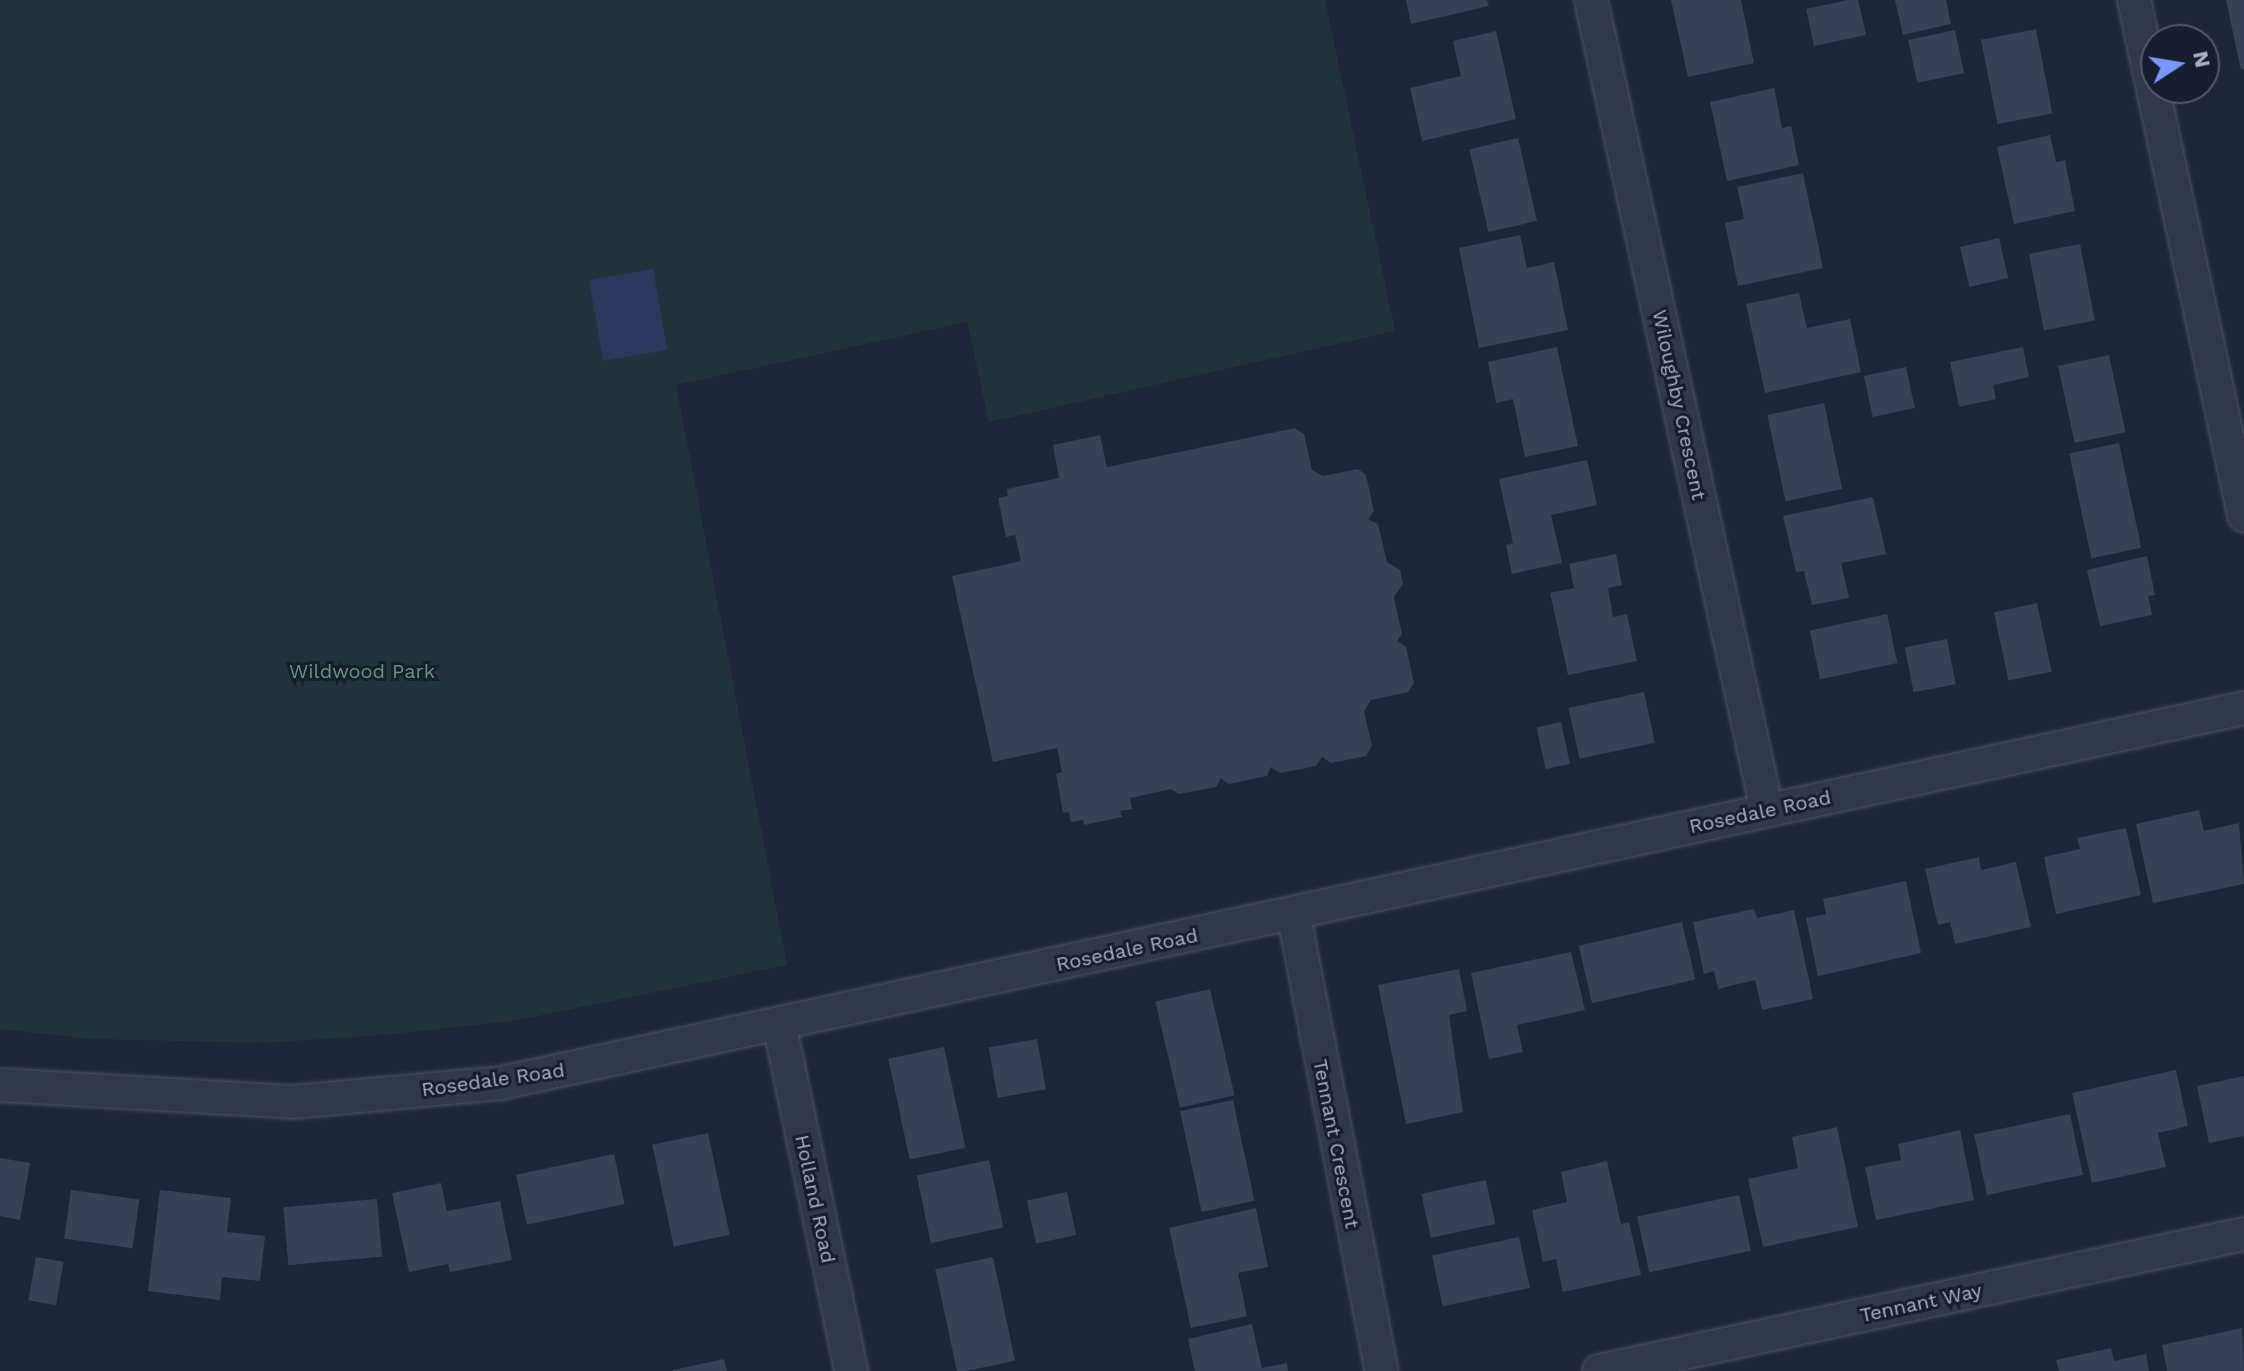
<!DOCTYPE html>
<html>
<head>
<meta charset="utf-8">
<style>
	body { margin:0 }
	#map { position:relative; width:2244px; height:1371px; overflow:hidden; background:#1e2539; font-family:"Work Sans",sans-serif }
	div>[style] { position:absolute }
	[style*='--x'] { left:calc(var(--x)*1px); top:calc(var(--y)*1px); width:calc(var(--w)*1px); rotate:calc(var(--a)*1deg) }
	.green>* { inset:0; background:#20333a }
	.water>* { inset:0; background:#2c395e; transform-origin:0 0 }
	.building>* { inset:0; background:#394159; transform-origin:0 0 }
	.roads { filter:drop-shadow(0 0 2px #4c5264) drop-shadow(0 0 2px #4c5264) }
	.street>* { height:32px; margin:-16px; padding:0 16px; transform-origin:16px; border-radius:16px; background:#313849 }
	span { translate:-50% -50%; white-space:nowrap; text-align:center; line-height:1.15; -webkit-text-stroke:6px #171d2e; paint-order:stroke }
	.street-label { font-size:20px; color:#abb2c6 }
	.park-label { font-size:20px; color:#619976 }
	.north { position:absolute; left:2140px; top:24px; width:80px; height:80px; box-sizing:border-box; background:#171d2e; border:2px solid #52596b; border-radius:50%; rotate:78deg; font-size:22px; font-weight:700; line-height:32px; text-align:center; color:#abb2c6 }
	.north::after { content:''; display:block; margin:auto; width:28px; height:36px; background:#7897ff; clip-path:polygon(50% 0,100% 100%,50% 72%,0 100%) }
</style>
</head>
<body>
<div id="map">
	<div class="green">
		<i style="clip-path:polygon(0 0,1325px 0,1395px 331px,989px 422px,967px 322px,676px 385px,787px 965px,518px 1020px,383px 1035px,263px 1043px,93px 1039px,0 1029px)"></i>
	</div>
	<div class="water">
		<i style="left:653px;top:269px;width:82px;height:65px;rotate:80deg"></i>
	</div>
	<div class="building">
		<i style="clip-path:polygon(1406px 0,1487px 0,1489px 6px,1411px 24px)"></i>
		<i style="clip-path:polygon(1671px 0,1741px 0,1754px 63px,1688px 77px)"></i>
		<i style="clip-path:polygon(1848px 0,1858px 0,1866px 35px,1814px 46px,1806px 9px)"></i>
		<i style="clip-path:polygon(1895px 0,1946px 0,1951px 24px,1903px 35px)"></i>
		<i style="clip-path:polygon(2226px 0,2244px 0,2244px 69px,2241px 70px)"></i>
		<i style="left:2036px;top:29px;width:86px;height:56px;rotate:79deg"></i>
		<i style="left:1955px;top:30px;width:44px;height:48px;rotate:78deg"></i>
		<i style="clip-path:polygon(1496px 31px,1516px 119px,1422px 141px,1410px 88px,1461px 76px,1453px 41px)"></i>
		<i style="clip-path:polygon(1774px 88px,1782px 128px,1791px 126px,1799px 165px,1727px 181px,1710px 102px)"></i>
		<i style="clip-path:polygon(2050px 135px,2056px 162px,2065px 160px,2075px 211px,2014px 224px,1997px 147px)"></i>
		<i style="left:1518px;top:138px;width:85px;height:50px;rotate:77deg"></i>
		<i style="clip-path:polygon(1803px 173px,1823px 268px,1738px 286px,1725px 223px,1744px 219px,1737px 187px)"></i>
		<i style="clip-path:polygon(1520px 235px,1527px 268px,1554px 262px,1568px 330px,1479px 348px,1459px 248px)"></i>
		<i style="left:1999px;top:238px;width:41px;height:40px;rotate:77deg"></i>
		<i style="left:2080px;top:244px;width:78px;height:52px;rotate:79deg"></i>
		<i style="clip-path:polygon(1799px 293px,1807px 328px,1850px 319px,1861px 372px,1765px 393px,1746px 304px)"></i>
		<i style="clip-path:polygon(1557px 347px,1578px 446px,1525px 457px,1513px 399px,1496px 403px,1488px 362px)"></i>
		<i style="clip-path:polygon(2023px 347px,2029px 377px,1993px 385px,1996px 399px,1959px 407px,1950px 362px)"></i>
		<i style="left:2109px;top:355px;width:79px;height:52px;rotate:78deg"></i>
		<i style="left:1906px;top:367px;width:42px;height:43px;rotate:78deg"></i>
		<i style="left:1824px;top:403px;width:88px;height:58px;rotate:78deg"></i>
		<i style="clip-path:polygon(1295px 428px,1304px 434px,1312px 470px,1323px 476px,1358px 469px,1366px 475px,1374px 511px,1368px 519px,1378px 524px,1387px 562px,1400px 570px,1403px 584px,1394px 597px,1402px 634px,1397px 641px,1406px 647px,1414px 683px,1408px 692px,1371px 700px,1364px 711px,1372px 746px,1366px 756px,1331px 763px,1322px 757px,1316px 766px,1280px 773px,1271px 767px,1267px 776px,1229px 784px,1221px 778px,1216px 787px,1179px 794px,1171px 789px,1130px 798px,1132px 809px,1120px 811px,1122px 817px,1084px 825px,1083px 820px,1071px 822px,1069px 812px,1063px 813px,1056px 774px,1062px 772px,1057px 748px,993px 762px,952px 576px,1021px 561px,1015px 535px,1006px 537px,998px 498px,1008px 496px,1007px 489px,1059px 478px,1053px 445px,1100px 435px,1107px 467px)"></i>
		<i style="left:2119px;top:443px;width:107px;height:51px;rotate:78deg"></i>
		<i style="clip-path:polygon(1587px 460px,1597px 505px,1551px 515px,1562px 563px,1512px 574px,1506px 545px,1513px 543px,1499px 479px)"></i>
		<i style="clip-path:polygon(1873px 497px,1886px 554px,1841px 563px,1849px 598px,1812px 605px,1804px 571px,1796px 572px,1783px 516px)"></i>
		<i style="clip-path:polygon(1616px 554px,1622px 585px,1608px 588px,1613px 617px,1627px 614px,1637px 661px,1568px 675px,1550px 593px,1574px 588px,1569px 564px)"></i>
		<i style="clip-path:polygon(2147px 556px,2155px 595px,2148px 596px,2152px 615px,2100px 626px,2087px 570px)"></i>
		<i style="left:2037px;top:603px;width:70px;height:44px;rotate:78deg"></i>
		<i style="left:1887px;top:614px;width:50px;height:79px;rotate:78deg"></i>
		<i style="left:1947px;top:639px;width:46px;height:43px;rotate:79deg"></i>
		<i style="left:1644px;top:692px;width:52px;height:77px;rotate:78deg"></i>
		<i style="left:1561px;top:722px;width:43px;height:25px;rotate:78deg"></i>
		<i style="clip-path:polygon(2199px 810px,2204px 831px,2239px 823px,2244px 884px,2153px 903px,2136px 824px)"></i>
		<i style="clip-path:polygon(2126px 828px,2141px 895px,2056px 914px,2044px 857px,2080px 849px,2077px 838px)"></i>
		<i style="clip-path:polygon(1979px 857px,1981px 870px,2016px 862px,2031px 927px,1955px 944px,1950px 922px,1938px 925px,1925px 869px)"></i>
		<i style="clip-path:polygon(1906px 881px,1921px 953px,1818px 976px,1806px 918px,1826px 914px,1823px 899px)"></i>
		<i style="clip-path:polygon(1754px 909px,1757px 918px,1794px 910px,1813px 999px,1762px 1010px,1755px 980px,1718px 989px,1714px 971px,1704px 974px,1693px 922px)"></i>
		<i style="left:1682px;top:922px;width:59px;height:106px;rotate:77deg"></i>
		<i style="clip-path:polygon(1571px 952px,1585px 1010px,1517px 1025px,1523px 1052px,1489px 1059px,1471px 973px)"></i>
		<i style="clip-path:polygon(1459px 969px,1467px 1011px,1449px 1015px,1463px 1112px,1406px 1124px,1378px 985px)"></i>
		<i style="left:1210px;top:989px;width:109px;height:56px;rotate:77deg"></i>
		<i style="left:1037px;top:1039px;width:51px;height:49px;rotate:80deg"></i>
		<i style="left:944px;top:1047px;width:103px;height:57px;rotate:78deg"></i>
		<i style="clip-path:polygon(2176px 1070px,2188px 1126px,2158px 1133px,2166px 1167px,2092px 1183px,2072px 1093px)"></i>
		<i style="clip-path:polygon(2244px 1076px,2244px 1136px,2209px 1143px,2197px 1086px)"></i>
		<i style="left:1233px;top:1100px;width:103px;height:54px;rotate:78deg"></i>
		<i style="left:2070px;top:1114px;width:62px;height:98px;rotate:78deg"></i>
		<i style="clip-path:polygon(1837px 1127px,1858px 1227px,1763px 1247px,1748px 1179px,1798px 1168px,1792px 1137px)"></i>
		<i style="clip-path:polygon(1960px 1130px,1974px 1200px,1876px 1220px,1865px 1167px,1901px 1160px,1898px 1144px)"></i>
		<i style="left:708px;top:1133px;width:104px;height:57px;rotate:78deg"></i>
		<i style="left:614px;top:1154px;width:51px;height:100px;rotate:78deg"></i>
		<i style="clip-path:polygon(0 1158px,30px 1163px,20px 1220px,0 1216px)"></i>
		<i style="left:989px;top:1160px;width:69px;height:74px;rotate:78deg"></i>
		<i style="clip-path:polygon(1607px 1161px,1621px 1224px,1629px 1222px,1641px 1275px,1563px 1292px,1556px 1259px,1543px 1262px,1532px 1210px,1567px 1202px,1561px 1172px)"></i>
		<i style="left:1486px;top:1180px;width:45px;height:66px;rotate:78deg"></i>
		<i style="clip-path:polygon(441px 1183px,447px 1211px,500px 1201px,512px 1260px,450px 1272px,448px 1264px,409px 1272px,392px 1193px)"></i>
		<i style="left:71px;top:1190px;width:69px;height:49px;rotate:8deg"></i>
		<i style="clip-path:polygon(160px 1190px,231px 1198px,227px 1232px,265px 1236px,260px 1281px,222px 1277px,220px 1300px,148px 1291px)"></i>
		<i style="left:1067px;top:1192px;width:44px;height:41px;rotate:78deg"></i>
		<i style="left:1739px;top:1195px;width:57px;height:104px;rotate:78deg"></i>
		<i style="left:377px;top:1199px;width:58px;height:94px;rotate:85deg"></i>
		<i style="clip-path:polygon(1256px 1208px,1268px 1267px,1238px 1273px,1247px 1316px,1191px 1328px,1169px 1228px)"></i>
		<i style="left:1519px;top:1237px;width:52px;height:89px;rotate:78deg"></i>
		<i style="left:36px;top:1257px;width:28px;height:44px;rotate:10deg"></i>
		<i style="left:993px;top:1257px;width:106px;height:59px;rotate:78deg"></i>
		<i style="clip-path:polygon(1252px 1324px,1262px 1368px,1287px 1363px,1288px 1371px,1195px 1371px,1188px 1339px)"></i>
		<i style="clip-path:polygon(2242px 1328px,2244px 1371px,2167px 1371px,2162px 1345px)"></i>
		<i style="clip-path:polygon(2111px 1348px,2114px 1361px,2146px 1354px,2149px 1371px,2059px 1371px,2056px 1360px)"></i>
		<i style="clip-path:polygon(724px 1359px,727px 1371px,673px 1371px,673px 1370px)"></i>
	</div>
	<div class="roads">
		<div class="street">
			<i style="--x:1591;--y:0;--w:829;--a:77.74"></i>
			<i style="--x:2134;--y:0;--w:527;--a:77.94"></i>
			<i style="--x:1294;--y:916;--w:463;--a:79.1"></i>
			<i style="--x:780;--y:1027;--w:351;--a:78.3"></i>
			<i style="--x:0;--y:1085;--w:293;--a:3.3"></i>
			<i style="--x:293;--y:1102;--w:209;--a:-5.2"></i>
			<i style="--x:501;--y:1083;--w:1783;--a:-12.14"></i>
			<i style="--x:1599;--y:1371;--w:659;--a:-11.99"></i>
		</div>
	</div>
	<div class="street-label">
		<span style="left:1679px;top:405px;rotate:78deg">Wiloughby Crescent</span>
		<span style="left:1760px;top:812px;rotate:-12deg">Rosedale Road</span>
		<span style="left:1127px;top:950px;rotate:-12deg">Rosedale Road</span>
		<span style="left:493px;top:1080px;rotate:-8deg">Rosedale Road</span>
		<span style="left:1336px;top:1144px;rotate:79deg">Tennant Crescent</span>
		<span style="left:815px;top:1199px;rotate:78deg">Holland Road</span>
		<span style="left:1921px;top:1303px;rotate:-12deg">Tennant Way</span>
	</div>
	<div class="park-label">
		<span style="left:362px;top:671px">Wildwood Park</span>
	</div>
	<div class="north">N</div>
</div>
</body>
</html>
